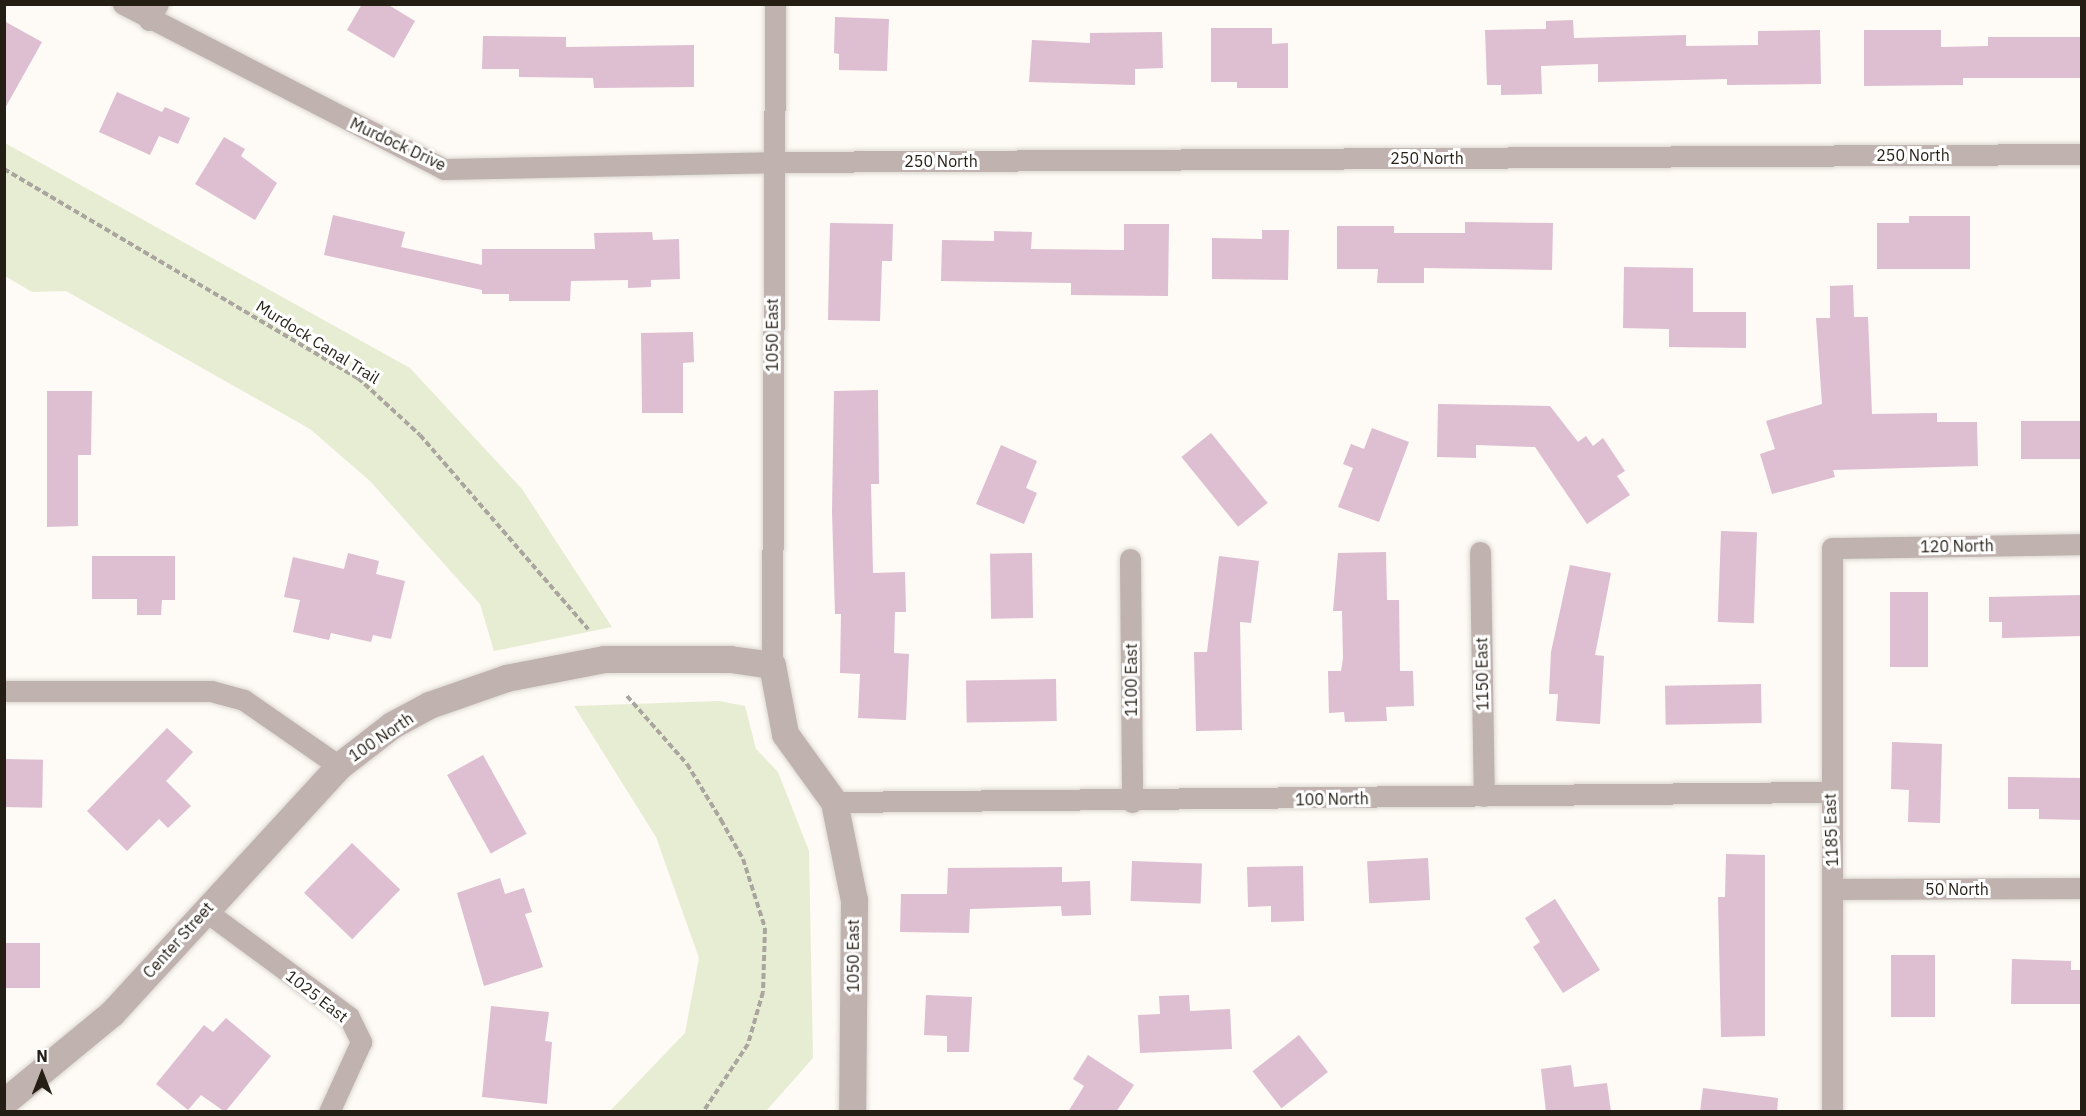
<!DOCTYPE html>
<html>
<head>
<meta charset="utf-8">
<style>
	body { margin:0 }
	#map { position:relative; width:2086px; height:1116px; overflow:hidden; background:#fefaf5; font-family:"IBM Plex Sans",sans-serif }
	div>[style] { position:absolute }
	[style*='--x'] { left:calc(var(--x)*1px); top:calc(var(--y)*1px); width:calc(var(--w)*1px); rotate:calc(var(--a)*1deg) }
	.green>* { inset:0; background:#e7edd3 }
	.building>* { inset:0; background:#debed1; transform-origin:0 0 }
	.path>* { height:4px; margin-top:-2px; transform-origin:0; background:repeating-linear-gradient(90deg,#aaa69f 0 6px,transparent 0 9px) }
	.roads { filter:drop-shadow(0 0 2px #dbd7d1) drop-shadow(0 0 2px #dbd7d1) }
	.minor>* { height:21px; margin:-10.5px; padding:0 10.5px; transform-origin:10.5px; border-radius:10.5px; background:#c0b2ae }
	.tertiary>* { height:27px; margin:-13.5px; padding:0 13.5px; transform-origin:13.5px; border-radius:13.5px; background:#c0b2ae }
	span { translate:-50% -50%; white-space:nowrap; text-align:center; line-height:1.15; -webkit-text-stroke:6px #fff; paint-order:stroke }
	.street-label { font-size:16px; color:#241e15 }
	.frame { position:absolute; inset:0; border:6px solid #241e15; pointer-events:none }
	.north { position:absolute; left:12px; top:1044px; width:60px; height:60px; -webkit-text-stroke:4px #fff; paint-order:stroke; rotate:0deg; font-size:16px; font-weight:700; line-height:24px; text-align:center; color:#241e15 }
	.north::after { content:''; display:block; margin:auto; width:21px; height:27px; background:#241e15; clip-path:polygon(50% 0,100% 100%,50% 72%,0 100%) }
</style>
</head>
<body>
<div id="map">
	<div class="green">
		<i style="clip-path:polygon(5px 143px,410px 368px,522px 489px,612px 627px,494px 651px,480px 604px,370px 481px,310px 429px,66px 291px,32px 292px,5px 276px)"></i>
		<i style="clip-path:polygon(719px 701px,745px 706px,756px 749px,778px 772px,809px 851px,813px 1058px,766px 1111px,610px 1111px,685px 1033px,699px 958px,656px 837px,574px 706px)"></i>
	</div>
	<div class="building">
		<i style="clip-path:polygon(362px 4px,387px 4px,415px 21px,394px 58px,347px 30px)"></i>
		<i style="clip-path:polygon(835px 17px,889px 19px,887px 71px,839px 70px,839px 54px,834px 53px)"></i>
		<i style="clip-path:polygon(1573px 20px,1574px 38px,1686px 35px,1686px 46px,1758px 45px,1758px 31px,1820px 30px,1821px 84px,1727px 85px,1727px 79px,1598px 82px,1598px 64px,1541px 66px,1542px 94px,1501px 95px,1501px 85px,1487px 85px,1485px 30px,1546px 29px,1546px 21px)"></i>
		<i style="clip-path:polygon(4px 21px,42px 42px,4px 110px)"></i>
		<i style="clip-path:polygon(1211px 28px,1272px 28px,1272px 44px,1288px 43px,1288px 88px,1237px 88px,1237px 82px,1211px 82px)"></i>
		<i style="clip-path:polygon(1864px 30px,1941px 30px,1941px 47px,1988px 46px,1988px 37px,2082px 37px,2082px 78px,1963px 78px,1963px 85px,1864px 86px)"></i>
		<i style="clip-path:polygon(1162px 32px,1163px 68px,1135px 69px,1135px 85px,1029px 82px,1032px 40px,1090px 43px,1090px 33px)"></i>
		<i style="clip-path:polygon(483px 36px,566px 37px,566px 47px,694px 45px,694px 87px,594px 88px,593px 78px,519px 77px,519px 69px,482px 69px)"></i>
		<i style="clip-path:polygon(117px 92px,162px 112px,165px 107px,190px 118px,178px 144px,159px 136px,150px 155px,99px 132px)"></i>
		<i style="clip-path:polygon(224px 137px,245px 149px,241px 156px,277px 183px,255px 220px,195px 184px)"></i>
		<i style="clip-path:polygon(333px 215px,405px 232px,401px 247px,482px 265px,482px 249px,595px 249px,594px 233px,652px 232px,653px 240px,679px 239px,680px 279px,651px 280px,651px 287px,628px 288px,628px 280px,571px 281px,570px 301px,509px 301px,509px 294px,482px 294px,482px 290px,324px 255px)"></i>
		<i style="clip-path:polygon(1909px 216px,1970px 216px,1970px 269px,1877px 269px,1877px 223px,1909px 223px)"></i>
		<i style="clip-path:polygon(1465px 222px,1553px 223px,1552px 270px,1424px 268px,1424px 283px,1377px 283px,1378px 269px,1337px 269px,1337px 226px,1394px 226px,1394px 233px,1465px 233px)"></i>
		<i style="clip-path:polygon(830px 223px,893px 224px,892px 261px,882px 261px,880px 321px,828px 320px)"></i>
		<i style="clip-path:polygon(1124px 224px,1169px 224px,1168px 296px,1071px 295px,1071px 283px,941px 281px,942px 240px,994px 241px,994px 231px,1032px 232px,1031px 249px,1124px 250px)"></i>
		<i style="clip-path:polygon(1262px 230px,1289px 230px,1288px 280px,1212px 279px,1212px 238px,1262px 239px)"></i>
		<i style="clip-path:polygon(1624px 267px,1693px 268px,1693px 312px,1746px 312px,1746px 348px,1669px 347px,1669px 329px,1623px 328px)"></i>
		<i style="clip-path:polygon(1853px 285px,1854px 317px,1868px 317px,1872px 414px,1937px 413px,1937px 422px,1977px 422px,1978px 466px,1833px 470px,1835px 477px,1772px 494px,1760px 454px,1775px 449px,1766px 421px,1822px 404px,1816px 318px,1830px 318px,1830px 286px)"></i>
		<i style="clip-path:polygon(693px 332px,694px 362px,683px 363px,683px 413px,642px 413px,641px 333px)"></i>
		<i style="clip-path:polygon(878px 390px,879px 484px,871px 484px,873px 573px,905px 572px,906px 612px,895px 612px,894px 653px,909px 654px,906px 720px,858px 718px,860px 674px,840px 673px,841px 614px,835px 614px,832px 511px,834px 391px)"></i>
		<i style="clip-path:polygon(47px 391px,92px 391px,91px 455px,78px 455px,78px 526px,47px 527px)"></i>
		<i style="clip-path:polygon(1438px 404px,1550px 406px,1578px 442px,1586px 436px,1593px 446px,1603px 438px,1625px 471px,1617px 476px,1630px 495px,1587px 524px,1535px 447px,1476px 445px,1476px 458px,1437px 457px)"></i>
		<i style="left:2082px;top:421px;width:38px;height:61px;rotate:90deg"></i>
		<i style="clip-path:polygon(1372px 428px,1409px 442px,1379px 522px,1338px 507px,1353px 468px,1343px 464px,1351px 444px,1364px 449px)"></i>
		<i style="left:1211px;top:433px;width:90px;height:38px;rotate:51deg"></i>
		<i style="clip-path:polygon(1001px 445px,1037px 461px,1026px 488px,1037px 493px,1024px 524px,976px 504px)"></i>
		<i style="left:1721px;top:531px;width:36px;height:91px;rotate:2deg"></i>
		<i style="clip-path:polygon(1386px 552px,1387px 600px,1399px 600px,1400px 671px,1413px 671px,1414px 706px,1386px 707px,1387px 721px,1345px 722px,1344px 712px,1329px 713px,1328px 671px,1341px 671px,1343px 658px,1342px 611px,1333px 611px,1338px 553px)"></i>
		<i style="clip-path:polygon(348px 553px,379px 561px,376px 574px,405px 581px,391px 639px,373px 635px,371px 642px,331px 633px,329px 640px,293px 632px,300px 600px,284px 597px,293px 557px,344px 569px)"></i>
		<i style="left:1032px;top:553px;width:65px;height:42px;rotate:89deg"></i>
		<i style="clip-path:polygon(92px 556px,175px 556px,175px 600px,162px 600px,161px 615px,137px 615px,137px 599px,92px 599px)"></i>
		<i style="clip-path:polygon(1219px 556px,1259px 561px,1251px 623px,1240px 622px,1242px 730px,1196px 731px,1194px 652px,1207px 652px)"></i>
		<i style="clip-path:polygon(1570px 565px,1611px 573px,1595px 655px,1604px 656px,1600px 724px,1556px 721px,1558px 694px,1549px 694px,1551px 652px)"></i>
		<i style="left:1890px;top:592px;width:38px;height:75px"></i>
		<i style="clip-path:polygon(2082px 595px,2082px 636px,2002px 638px,2002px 622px,1989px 622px,1989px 597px)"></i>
		<i style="left:1056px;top:679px;width:42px;height:90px;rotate:89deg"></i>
		<i style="left:1761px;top:684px;width:39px;height:96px;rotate:89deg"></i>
		<i style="clip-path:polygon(167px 728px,193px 752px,166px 781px,191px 806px,168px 828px,159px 819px,127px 851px,87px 811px)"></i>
		<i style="clip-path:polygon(1892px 742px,1942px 744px,1940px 823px,1908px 822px,1909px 790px,1891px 789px)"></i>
		<i style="left:483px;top:755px;width:90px;height:41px;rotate:61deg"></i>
		<i style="left:4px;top:759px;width:39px;height:48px;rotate:1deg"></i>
		<i style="clip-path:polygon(2008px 777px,2082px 778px,2082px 820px,2039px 819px,2039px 809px,2008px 809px)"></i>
		<i style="left:352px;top:843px;width:67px;height:69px;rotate:44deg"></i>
		<i style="clip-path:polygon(1726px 854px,1765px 855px,1765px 1036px,1721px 1037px,1718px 897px,1725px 897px)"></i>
		<i style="left:1428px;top:858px;width:42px;height:61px;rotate:87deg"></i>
		<i style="left:1132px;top:861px;width:70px;height:40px;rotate:2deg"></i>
		<i style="clip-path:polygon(1303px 866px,1304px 921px,1271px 922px,1271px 906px,1248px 907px,1247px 867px)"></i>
		<i style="clip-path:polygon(1062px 867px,1062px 882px,1090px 881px,1091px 915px,1062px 916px,1061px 906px,970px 909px,969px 933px,900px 932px,901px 894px,947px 894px,948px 868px)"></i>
		<i style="clip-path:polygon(500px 878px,505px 894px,524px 888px,532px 912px,525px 914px,543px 967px,484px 986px,457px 893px)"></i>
		<i style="clip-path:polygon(1555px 899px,1600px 970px,1563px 993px,1533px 947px,1540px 942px,1525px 918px)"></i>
		<i style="left:40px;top:943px;width:45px;height:36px;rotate:90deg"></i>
		<i style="left:1935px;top:955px;width:62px;height:44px;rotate:90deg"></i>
		<i style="clip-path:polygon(2012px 959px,2071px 961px,2071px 970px,2082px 970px,2082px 1004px,2011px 1004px)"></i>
		<i style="clip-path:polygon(926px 995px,972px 997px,969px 1052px,947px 1052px,947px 1036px,924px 1035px)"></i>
		<i style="clip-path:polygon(1189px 995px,1190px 1011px,1230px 1009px,1232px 1049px,1140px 1053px,1138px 1015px,1160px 1014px,1159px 996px)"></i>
		<i style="clip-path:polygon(491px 1006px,549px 1012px,545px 1041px,552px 1042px,547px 1104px,482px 1097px)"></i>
		<i style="clip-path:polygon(226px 1018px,271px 1056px,225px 1112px,201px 1095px,188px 1110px,156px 1084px,204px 1025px,213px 1032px)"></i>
		<i style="left:1299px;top:1035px;width:47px;height:59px;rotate:52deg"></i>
		<i style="clip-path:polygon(1088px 1055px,1134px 1085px,1116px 1112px,1068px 1112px,1084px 1086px,1073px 1079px)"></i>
		<i style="clip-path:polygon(1571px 1065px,1574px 1087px,1607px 1083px,1611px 1112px,1546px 1112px,1541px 1069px)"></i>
		<i style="clip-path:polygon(1703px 1088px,1778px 1098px,1777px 1112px,1700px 1112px)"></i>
	</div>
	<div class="path">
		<i style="--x:4;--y:169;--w:411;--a:30.6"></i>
		<i style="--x:358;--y:378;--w:84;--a:42.6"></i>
		<i style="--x:420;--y:435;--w:257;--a:49.1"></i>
		<i style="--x:627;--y:696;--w:91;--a:48.6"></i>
		<i style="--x:687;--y:764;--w:66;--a:58.7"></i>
		<i style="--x:721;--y:820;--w:45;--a:60.6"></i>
		<i style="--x:743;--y:859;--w:72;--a:72.3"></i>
		<i style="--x:765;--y:928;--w:64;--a:91.8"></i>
		<i style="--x:763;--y:992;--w:54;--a:106.1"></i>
		<i style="--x:748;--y:1044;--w:82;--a:123.5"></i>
	</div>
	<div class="roads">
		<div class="minor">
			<i style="--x:123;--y:4;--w:361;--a:27.2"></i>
			<i style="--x:444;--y:169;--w:328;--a:-1.2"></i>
			<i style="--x:772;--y:162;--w:1310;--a:-0.35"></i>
			<i style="--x:149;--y:20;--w:18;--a:-61"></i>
			<i style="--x:1480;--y:552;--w:244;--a:89.1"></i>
			<i style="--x:1130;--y:559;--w:243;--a:89.5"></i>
			<i style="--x:772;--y:665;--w:661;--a:-89.74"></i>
			<i style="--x:4;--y:691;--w:207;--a:0"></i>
			<i style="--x:211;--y:691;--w:34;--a:15"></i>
			<i style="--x:244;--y:700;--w:116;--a:34.8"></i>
			<i style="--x:834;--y:802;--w:996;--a:-0.58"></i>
			<i style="--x:1833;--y:889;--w:249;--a:-0.2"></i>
			<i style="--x:204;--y:910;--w:180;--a:36.4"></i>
			<i style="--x:349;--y:1017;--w:28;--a:64"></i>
			<i style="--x:361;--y:1042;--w:77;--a:114.6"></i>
			<i style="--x:1832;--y:1112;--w:564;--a:-90"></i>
			<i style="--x:1832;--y:548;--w:250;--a:-0.9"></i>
		</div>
		<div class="tertiary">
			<i style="--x:4;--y:1102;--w:140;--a:-39.5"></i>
			<i style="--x:112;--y:1013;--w:335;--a:-47.4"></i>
			<i style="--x:339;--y:766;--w:67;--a:-37.7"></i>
			<i style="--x:392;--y:725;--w:42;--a:-28.4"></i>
			<i style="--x:429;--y:705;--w:82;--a:-19.3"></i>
			<i style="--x:506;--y:678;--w:100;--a:-11"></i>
			<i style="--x:604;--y:659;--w:126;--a:0"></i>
			<i style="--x:730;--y:659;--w:42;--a:8.1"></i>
			<i style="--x:772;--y:665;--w:70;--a:79.3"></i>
			<i style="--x:785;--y:734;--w:84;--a:54.2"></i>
			<i style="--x:834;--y:802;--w:100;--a:78.5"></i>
			<i style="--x:854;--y:900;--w:212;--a:90.5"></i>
		</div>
	</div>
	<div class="street-label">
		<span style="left:398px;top:144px;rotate:25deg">Murdock Drive</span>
		<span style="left:1913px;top:155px">250 North</span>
		<span style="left:1427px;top:158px">250 North</span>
		<span style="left:941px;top:161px">250 North</span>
		<span style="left:772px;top:335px;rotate:-90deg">1050 East</span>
		<span style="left:318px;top:342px;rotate:32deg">Murdock Canal Trail</span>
		<span style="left:1957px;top:546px;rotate:-1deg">120 North</span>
		<span style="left:1482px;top:674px;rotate:-91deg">1150 East</span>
		<span style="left:1131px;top:680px;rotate:-90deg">1100 East</span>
		<span style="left:381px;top:737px;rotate:-34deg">100 North</span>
		<span style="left:1332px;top:799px;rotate:-1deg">100 North</span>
		<span style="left:1831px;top:830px;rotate:-92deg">1185 East</span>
		<span style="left:1957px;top:889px">50 North</span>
		<span style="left:178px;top:940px;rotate:-48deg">Center Street</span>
		<span style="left:853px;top:956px;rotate:-90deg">1050 East</span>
		<span style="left:317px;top:996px;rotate:38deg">1025 East</span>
	</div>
	<div class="frame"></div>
	<div class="north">N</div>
</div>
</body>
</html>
